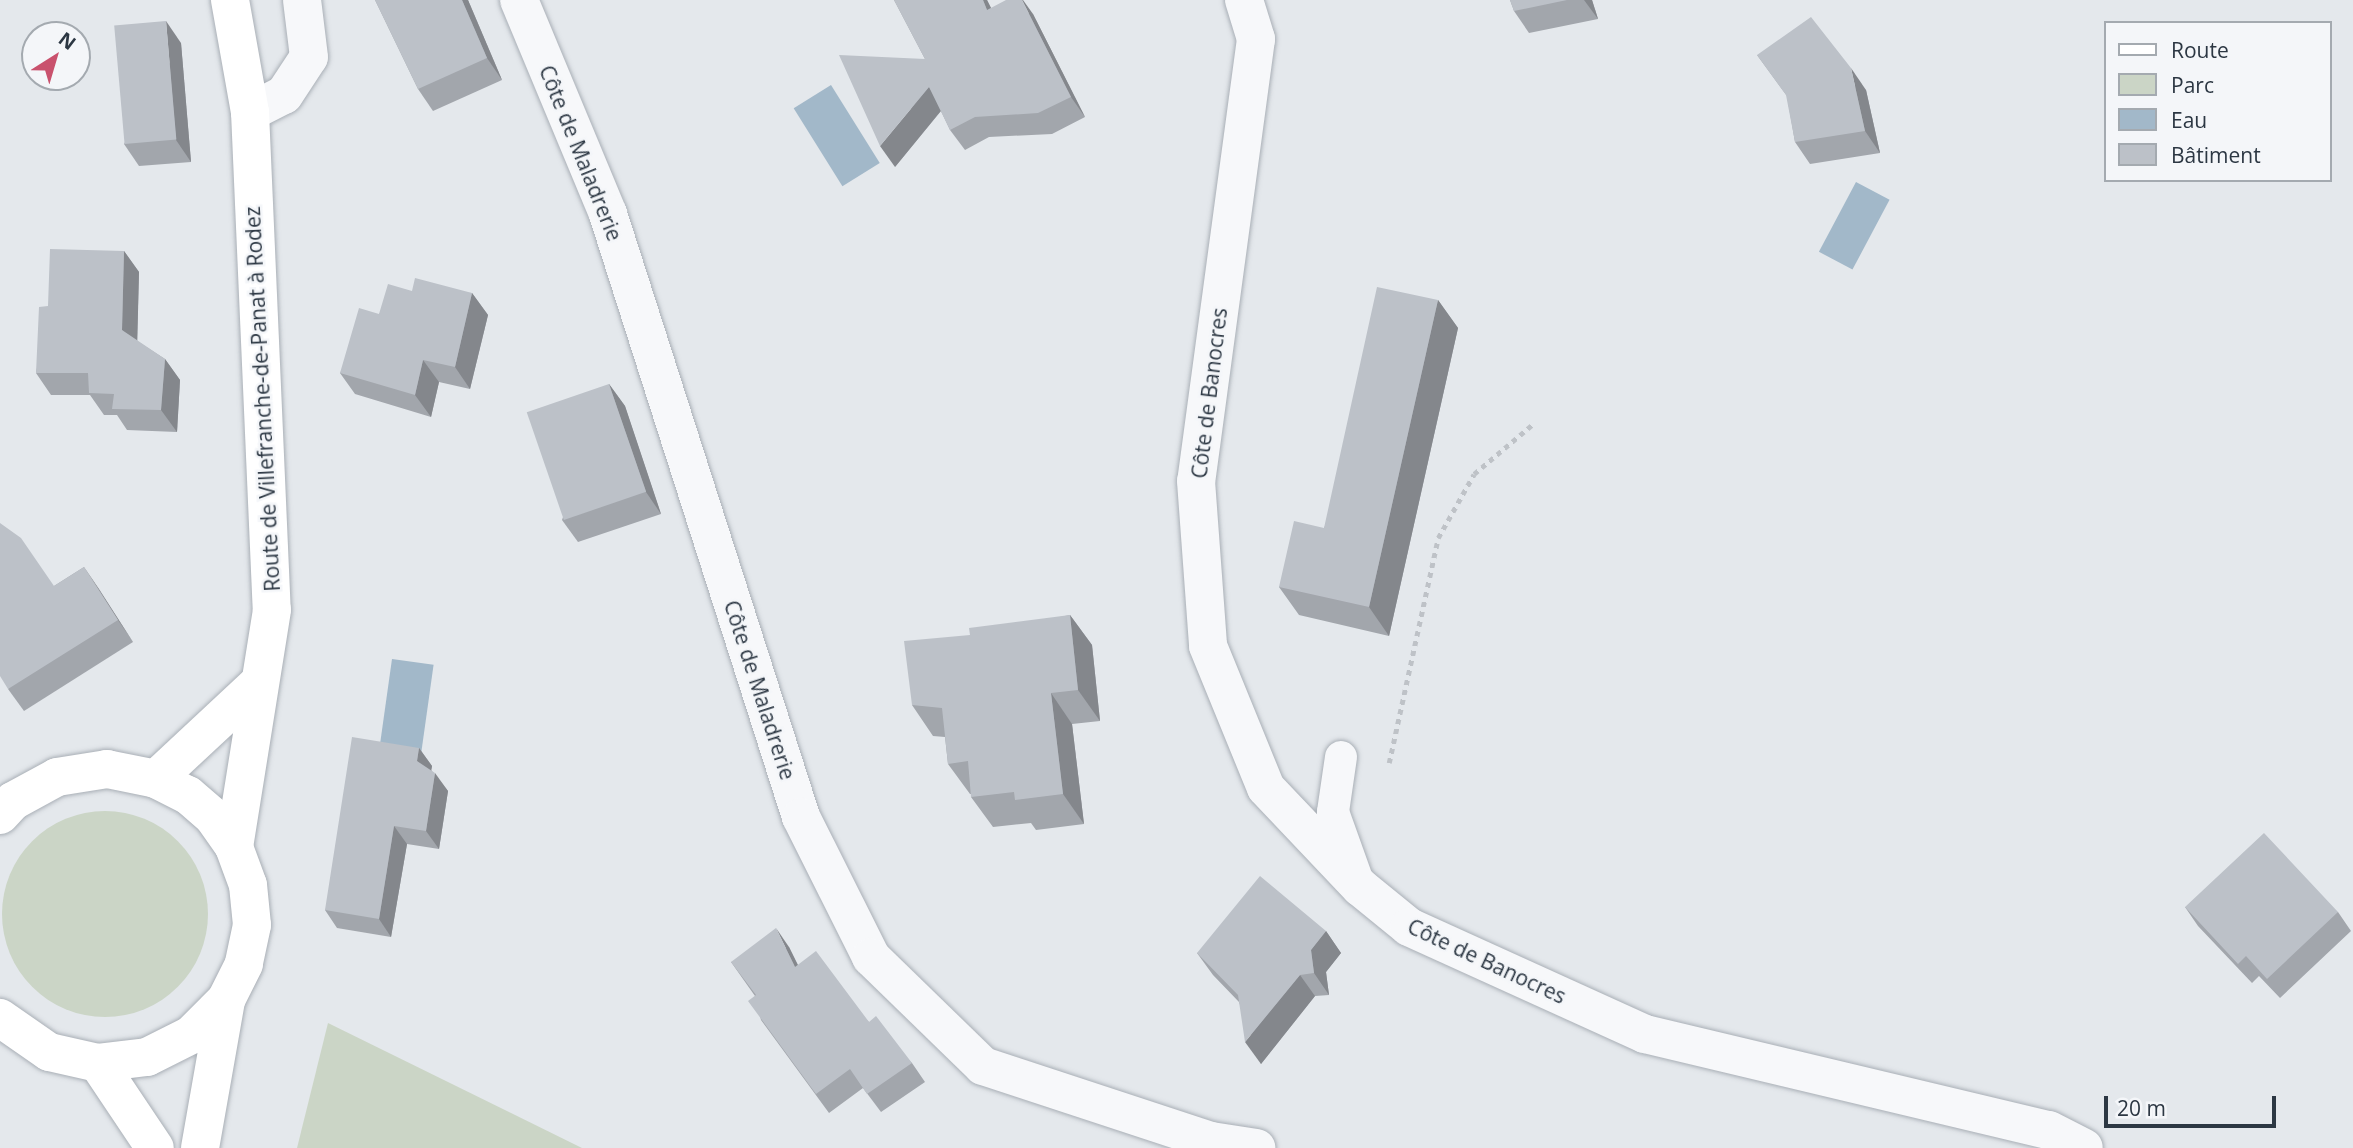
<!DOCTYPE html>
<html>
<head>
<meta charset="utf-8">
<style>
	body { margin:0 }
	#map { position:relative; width:2353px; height:1148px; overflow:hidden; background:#e4e8ec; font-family:"Open Sans",sans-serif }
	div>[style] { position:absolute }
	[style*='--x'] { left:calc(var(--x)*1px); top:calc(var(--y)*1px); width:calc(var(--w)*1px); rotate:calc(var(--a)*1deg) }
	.green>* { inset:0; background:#cbd5c6 }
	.round { border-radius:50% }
	.water>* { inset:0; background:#a2b8c9; transform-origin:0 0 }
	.path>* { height:4.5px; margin-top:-2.25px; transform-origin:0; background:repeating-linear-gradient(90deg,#bec2c7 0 5px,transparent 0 10px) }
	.roads { filter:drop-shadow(0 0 2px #a9afb6) drop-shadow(0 0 2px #a9afb6) }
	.lane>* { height:32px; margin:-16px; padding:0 16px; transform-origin:16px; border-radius:16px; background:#f7f8fa }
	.street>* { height:38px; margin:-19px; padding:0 19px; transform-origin:19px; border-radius:19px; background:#f7f8fa }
	.secondary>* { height:38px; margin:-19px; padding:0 19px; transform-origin:19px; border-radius:19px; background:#fff }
	.wall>* { inset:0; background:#a2a6ac }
	.shaded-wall>* { inset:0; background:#84878c }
	.building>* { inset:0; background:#bcc1c8; transform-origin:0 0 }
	span { translate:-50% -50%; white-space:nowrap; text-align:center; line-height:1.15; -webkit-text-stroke:5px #f4f6f9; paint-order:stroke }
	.street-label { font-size:21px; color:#2c3743 }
	.legend { position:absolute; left:2104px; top:21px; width:228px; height:161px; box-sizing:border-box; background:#f4f6f9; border:2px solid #a4aab0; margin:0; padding:9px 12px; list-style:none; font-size:21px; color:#2c3743 }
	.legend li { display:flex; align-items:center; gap:14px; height:35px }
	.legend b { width:35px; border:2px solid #a4aab0 }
	.north { position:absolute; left:21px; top:21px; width:70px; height:70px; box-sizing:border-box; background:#f4f6f9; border:2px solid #a4aab0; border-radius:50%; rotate:37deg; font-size:19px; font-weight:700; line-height:28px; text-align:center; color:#2c3743 }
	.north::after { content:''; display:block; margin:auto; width:24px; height:32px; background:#c9516d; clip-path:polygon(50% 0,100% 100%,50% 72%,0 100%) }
	.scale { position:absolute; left:2104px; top:1096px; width:172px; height:32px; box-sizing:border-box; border:4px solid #2c3743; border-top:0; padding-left:9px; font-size:21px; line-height:24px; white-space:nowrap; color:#2c3743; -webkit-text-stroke:5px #f4f6f9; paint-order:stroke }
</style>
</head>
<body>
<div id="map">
	<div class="green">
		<i class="round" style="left:2px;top:811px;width:206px;height:206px"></i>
		<i style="clip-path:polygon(328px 1023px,582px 1148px,297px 1148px)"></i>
	</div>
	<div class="water">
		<i style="left:831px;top:85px;width:92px;height:44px;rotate:58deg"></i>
		<i style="left:1856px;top:182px;width:38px;height:79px;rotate:28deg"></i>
		<i style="left:392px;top:659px;width:42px;height:92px;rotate:8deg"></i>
	</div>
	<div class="path">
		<i style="--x:1389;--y:763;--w:230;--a:-77.7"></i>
		<i style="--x:1438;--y:538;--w:73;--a:-60.6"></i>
		<i style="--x:1474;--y:474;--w:77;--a:-40.3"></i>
	</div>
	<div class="roads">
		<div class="lane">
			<i style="--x:1341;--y:757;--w:56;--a:98.3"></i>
			<i style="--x:1333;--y:812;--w:74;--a:70.3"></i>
		</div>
		<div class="street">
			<i style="--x:519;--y:0;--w:232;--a:67.4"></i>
			<i style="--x:608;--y:214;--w:633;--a:72.25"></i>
			<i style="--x:801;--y:817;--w:157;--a:63.4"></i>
			<i style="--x:871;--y:957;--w:156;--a:44.2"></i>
			<i style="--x:983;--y:1066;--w:240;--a:18.2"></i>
			<i style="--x:1211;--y:1141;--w:46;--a:8.8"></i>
			<i style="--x:1244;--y:0;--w:41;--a:72.9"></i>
			<i style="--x:1256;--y:39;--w:446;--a:97.7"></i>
			<i style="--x:1196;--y:481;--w:165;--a:85.8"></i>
			<i style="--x:1208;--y:646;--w:153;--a:67.8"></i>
			<i style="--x:1266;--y:788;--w:137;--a:46.5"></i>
			<i style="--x:1360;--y:887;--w:63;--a:39.2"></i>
			<i style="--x:1409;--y:927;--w:259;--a:24.4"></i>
			<i style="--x:1645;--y:1034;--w:415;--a:13.4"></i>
			<i style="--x:2049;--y:1130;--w:39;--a:27"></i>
			<i style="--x:250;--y:112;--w:38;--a:-27"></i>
			<i style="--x:284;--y:95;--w:45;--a:-56.7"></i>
			<i style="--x:309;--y:57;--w:57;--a:-97"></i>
		</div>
		<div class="secondary">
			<i style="--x:230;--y:0;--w:114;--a:79.9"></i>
			<i style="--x:250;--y:112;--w:498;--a:87.5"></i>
			<i style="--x:272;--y:610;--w:240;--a:99.1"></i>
			<i style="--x:156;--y:779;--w:139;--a:-43"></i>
			<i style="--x:0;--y:815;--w:19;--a:-47"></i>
			<i style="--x:13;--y:801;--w:50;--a:-28.6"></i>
			<i style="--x:57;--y:777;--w:51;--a:-9.1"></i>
			<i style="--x:107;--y:769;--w:50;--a:11.5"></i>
			<i style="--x:156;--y:779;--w:36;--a:27"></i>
			<i style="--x:188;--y:795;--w:35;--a:41"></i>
			<i style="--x:214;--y:818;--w:35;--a:55"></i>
			<i style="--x:234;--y:847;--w:40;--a:69.8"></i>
			<i style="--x:248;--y:885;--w:40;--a:84.3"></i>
			<i style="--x:252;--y:925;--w:40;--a:102"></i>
			<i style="--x:244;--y:964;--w:40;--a:116.6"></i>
			<i style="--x:226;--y:1000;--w:49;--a:135"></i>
			<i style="--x:191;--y:1035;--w:49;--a:153.4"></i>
			<i style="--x:147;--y:1057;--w:49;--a:173"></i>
			<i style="--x:98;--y:1063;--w:50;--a:-167.3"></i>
			<i style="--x:49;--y:1052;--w:60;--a:-145.2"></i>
			<i style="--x:98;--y:1063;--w:102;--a:56.2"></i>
			<i style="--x:200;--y:1148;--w:150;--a:-80"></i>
		</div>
	</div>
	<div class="wall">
		<i style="clip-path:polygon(375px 0,468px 0,502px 80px,433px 111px,418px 89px)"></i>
		<i style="clip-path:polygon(894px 0,987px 0,991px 8px,1033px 14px,1085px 117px,1052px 134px,989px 137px,965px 150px,950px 130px,941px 111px,895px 167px,925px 59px)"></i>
		<i style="clip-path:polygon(1510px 0,1592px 0,1598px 19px,1529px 33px,1514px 11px)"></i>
		<i style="clip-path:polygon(181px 43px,191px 162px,139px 166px,124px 144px)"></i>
		<i style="clip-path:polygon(1757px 55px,1866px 90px,1880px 153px,1810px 164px,1795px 142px,1787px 96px)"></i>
		<i style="clip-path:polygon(124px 251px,139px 272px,137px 341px,165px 359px,180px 380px,177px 432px,127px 430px,117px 415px,104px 415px,90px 395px,51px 395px,36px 373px,48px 306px)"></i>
		<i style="clip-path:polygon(412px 291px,472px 293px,488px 315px,470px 389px,439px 382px,431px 417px,355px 394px,340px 373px,379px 314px)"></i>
		<i style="clip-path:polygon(1438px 300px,1458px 328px,1389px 636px,1299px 615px,1279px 587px,1324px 528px)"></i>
		<i style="clip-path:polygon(609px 384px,625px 406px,661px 514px,578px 542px,562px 520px)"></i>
		<i style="clip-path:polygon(84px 567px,133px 642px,24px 711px,8px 689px,54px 586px)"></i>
		<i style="clip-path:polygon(1070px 615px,1092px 645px,1100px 721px,1072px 724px,1084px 824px,1036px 830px,1031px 823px,993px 827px,971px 797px,971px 794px,970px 794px,948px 764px,945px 737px,933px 736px,912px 705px,970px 635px)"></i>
		<i style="clip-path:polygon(419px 748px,432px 766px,431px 770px,448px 791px,439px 849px,407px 844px,391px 937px,337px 928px,325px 910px)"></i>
		<i style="clip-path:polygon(2185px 907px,2338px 912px,2351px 931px,2280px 998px,2259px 976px,2252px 983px,2198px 926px)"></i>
		<i style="clip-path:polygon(1326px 931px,1341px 953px,1326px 972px,1329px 995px,1315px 996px,1261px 1064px,1239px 1002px,1213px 975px,1197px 953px)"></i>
		<i style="clip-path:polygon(789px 947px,798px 965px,869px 1022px,912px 1063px,925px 1082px,881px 1112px,863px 1088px,829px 1113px,761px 1020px,755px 996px,731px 962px)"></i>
	</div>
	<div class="shaded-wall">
		<i style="clip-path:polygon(462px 0,468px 0,502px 80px,487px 58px)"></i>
		<i style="clip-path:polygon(983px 0,987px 0,1002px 30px,987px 10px)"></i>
		<i style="clip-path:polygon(1022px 0,1023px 0,1033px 14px,1085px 117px,1071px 97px)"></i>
		<i style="clip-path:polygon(1584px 0,1592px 0,1598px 19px)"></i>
		<i style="clip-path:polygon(166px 21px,181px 43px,191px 162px,176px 140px)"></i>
		<i style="clip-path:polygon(1851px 68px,1866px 90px,1880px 153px,1865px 131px)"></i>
		<i style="clip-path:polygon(929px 87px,944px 107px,895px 167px,880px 146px)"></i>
		<i style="clip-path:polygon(124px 251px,139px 272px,137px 352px,122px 330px)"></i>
		<i style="clip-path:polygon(472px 293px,488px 315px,470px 389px,455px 367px)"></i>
		<i style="clip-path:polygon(1438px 300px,1458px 328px,1389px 636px,1369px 607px)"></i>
		<i style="clip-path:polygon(165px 359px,180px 380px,177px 432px,161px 410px)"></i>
		<i style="clip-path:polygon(423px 360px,439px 382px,431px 417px,415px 395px)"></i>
		<i style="clip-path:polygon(609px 384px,625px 406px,661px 514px,646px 492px)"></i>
		<i style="clip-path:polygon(84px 567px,99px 589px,133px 642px,118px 620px)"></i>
		<i style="clip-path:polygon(1070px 615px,1092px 645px,1100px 721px,1078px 690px)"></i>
		<i style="clip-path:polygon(1051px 693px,1072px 724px,1084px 824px,1063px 794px)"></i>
		<i style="clip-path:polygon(419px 748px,432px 766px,430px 778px,417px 761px)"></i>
		<i style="clip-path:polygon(435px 773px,448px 791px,439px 849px,426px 831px)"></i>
		<i style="clip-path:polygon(394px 826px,407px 844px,391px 937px,379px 919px)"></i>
		<i style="clip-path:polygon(776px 928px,789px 947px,808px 986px,795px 967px)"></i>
		<i style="clip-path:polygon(1326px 931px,1341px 953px,1326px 972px,1329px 995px,1314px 973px,1311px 950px)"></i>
		<i style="clip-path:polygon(1300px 975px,1315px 996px,1261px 1064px,1245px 1042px)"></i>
	</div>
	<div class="building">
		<i style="clip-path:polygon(375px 0,462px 0,487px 58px,418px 89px)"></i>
		<i style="clip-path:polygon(894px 0,983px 0,987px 10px,1006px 0,1022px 0,1071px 97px,1038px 113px,975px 117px,950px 130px,929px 87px,880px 146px,839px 55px,925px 59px)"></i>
		<i style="clip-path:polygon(1510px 0,1567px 0,1514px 11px)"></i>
		<i style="clip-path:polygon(1811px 17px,1851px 68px,1865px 131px,1795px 142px,1786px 95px,1757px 55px)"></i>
		<i style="left:166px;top:21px;width:119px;height:52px;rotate:85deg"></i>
		<i style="clip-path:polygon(50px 249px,124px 251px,122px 330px,165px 359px,161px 410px,112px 409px,114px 394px,89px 393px,88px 373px,36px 373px,39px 307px,48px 306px)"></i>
		<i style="clip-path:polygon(415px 278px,472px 293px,455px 367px,423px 360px,415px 395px,340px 373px,359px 308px,379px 314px,388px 284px,412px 291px)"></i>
		<i style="clip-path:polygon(1377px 287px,1438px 300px,1369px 607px,1279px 587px,1294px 521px,1324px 528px)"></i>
		<i style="left:609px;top:384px;width:114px;height:87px;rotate:71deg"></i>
		<i style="clip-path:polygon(0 523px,21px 538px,54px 586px,84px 567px,118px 620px,8px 689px,0 676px)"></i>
		<i style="clip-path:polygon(1070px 615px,1078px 690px,1051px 693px,1063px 794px,1015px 800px,1014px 792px,971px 797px,968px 761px,948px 764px,942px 708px,912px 705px,904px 641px,970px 635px,969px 628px)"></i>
		<i style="clip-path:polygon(352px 737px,419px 748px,417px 761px,435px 773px,426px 831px,394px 826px,379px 919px,325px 910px)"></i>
		<i style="clip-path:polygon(2264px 833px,2338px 912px,2267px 979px,2246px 956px,2238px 964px,2185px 907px)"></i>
		<i style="clip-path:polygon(1260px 876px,1326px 931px,1311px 950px,1314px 973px,1300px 975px,1245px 1042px,1238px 995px,1197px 953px)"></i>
		<i style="clip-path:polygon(776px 928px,795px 967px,816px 951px,869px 1022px,876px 1016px,912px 1063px,867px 1094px,850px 1069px,816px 1094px,748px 1001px,756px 995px,731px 962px)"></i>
	</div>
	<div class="street-label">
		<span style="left:581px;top:153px;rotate:68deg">Côte de Maladrerie</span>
		<span style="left:1209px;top:393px;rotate:-83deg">Côte de Banocres</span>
		<span style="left:262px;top:399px;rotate:-93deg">Route de Villefranche-de-Panat à Rodez</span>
		<span style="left:760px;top:690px;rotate:72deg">Côte de Maladrerie</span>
		<span style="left:1487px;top:961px;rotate:25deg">Côte de Banocres</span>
	</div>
	<ul class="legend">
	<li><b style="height:9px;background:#fff"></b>Route</li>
	<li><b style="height:19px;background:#cbd5c6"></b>Parc</li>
	<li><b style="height:19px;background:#a2b8c9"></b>Eau</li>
	<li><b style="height:19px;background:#bcc1c8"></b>Bâtiment</li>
	</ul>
	<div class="north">N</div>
	<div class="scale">20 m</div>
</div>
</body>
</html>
